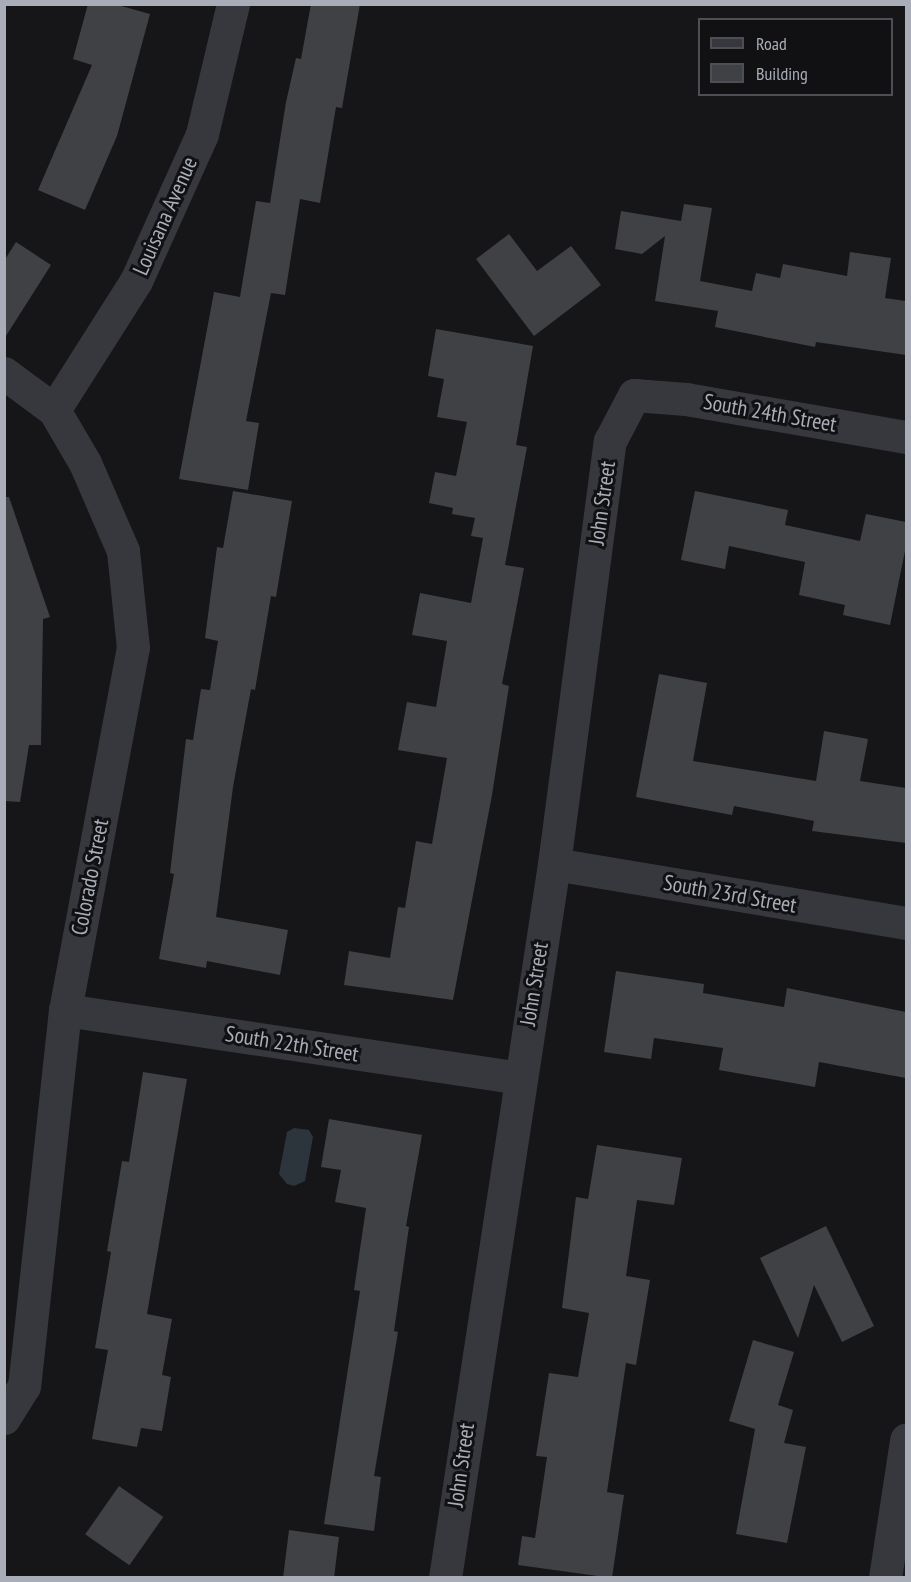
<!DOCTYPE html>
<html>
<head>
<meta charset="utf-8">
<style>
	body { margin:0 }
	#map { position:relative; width:911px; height:1582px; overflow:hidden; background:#161618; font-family:"PT Sans Narrow",sans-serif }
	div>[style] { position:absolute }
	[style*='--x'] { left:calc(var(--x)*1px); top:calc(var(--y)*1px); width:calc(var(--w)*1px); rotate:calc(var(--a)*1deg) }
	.water>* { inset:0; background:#2c353c }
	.building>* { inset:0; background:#404145; transform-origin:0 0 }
	.street>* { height:33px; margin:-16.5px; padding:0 16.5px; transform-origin:16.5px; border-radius:16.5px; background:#37383d }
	span { translate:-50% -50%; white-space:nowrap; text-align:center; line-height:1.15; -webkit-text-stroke:6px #111113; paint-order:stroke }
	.street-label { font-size:22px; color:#a8adb8 }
	.frame { position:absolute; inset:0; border:6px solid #a8adb8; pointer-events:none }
	.legend { position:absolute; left:698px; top:18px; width:195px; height:78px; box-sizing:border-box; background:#111113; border:2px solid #4d4f55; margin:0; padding:8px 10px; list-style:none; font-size:18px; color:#a8adb8 }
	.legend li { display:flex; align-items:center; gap:12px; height:30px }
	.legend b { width:30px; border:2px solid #4d4f55 }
</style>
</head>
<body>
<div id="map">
	<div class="water">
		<i style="clip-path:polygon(294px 1128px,309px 1130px,313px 1137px,305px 1181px,294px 1186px,287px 1184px,279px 1174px,287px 1132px)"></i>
	</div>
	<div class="building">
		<i style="clip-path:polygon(88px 4px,114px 4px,150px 14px,117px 136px,85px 210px,38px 190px,92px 65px,73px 59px)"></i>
		<i style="clip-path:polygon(311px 4px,360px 4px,342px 108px,336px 107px,320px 203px,300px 199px,285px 295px,271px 293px,246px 421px,259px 423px,248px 490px,179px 479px,214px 292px,240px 297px,256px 201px,270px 203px,286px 102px,296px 58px,301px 59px)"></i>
		<i style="clip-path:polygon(684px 204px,712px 208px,700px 281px,752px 291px,756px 273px,780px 278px,783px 264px,847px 276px,850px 252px,891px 258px,885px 298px,906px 301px,906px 355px,816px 342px,815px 347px,715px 327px,718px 311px,655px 301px,665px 236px,642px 254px,615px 249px,621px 211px,681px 221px)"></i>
		<i style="clip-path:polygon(509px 234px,537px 271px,571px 246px,601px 285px,534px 336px,476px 259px)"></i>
		<i style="clip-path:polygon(16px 242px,51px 265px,4px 339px,4px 261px)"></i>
		<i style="clip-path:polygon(436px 329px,533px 346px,516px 445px,527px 447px,505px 565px,524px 568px,502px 684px,509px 686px,492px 795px,453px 1000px,344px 985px,349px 951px,390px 958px,398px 907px,405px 908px,416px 841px,432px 844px,447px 758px,398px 750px,407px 702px,436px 707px,447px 641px,412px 635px,420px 593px,471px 603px,483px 538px,471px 536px,475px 518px,452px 514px,453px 508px,429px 503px,435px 472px,456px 476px,467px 422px,437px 417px,444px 379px,428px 376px)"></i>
		<i style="clip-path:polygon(233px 491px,292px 501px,276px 597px,271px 596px,255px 690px,251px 689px,233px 787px,216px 917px,288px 930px,280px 975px,207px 961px,206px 968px,159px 959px,174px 874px,170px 873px,186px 739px,193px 740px,201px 689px,210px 690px,218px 641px,205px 638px,217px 547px,223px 548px)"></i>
		<i style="clip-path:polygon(695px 491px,788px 510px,785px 525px,860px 541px,866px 514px,906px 522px,906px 546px,890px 625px,843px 615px,845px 605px,799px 595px,805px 562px,729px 546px,725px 569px,681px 560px)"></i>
		<i style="clip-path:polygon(4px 497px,9px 497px,50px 617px,43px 619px,41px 745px,29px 745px,20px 802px,4px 801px)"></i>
		<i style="clip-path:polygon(659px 674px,707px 683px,693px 761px,816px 781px,824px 731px,868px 739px,860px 781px,906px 788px,906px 843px,812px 831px,814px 821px,734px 806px,732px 815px,636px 797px)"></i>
		<i style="clip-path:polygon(616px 971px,704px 984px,703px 993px,784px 1007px,787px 988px,906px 1012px,906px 1078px,819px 1062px,815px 1087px,719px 1070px,723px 1048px,654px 1038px,651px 1059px,604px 1052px)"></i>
		<i style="clip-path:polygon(143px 1072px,187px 1079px,147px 1314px,172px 1319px,162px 1375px,171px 1377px,162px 1431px,141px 1428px,137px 1447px,92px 1439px,108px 1350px,95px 1348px,111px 1252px,107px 1251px,122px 1161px,129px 1162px)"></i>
		<i style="clip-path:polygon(329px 1119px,422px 1135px,406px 1226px,409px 1227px,394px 1331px,398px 1332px,374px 1476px,381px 1477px,374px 1531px,324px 1524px,360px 1291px,354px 1290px,366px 1208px,335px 1202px,341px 1170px,321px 1167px)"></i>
		<i style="clip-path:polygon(597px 1145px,682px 1158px,674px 1205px,637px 1200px,626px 1276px,650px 1280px,636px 1365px,626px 1363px,607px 1492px,624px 1495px,612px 1578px,518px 1565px,522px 1536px,535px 1538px,547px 1457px,536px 1456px,549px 1373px,578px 1377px,589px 1313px,562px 1308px,576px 1197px,588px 1199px)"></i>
		<i style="clip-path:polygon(826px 1226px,874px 1326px,842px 1342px,814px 1285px,798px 1338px,760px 1258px)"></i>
		<i style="clip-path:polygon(753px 1340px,794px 1352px,778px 1405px,793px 1410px,784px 1443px,806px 1447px,787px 1543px,736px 1534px,755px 1429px,729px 1421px)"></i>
		<i style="left:119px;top:1486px;width:54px;height:59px;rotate:35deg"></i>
		<i style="clip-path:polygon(289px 1530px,339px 1537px,334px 1578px,283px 1578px)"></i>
	</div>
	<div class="street">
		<i style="--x:4;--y:373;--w:62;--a:36.5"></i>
		<i style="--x:54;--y:410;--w:61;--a:59.7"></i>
		<i style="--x:85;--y:463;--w:96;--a:66.6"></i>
		<i style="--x:123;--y:551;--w:97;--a:84.1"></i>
		<i style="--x:133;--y:647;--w:369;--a:100.6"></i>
		<i style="--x:65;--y:1010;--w:378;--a:96.2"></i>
		<i style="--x:24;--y:1386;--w:38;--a:122"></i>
		<i style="--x:54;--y:410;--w:153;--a:-57.6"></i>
		<i style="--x:136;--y:281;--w:161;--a:-65.8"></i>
		<i style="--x:202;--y:134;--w:134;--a:-76.6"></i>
		<i style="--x:554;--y:864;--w:357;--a:9.5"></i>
		<i style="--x:65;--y:1010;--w:459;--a:8.5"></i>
		<i style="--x:445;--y:1578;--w:722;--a:-81.32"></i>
		<i style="--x:554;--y:864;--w:427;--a:-82.5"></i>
		<i style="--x:610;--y:441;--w:52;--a:-62.4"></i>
		<i style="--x:634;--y:395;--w:52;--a:4.4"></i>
		<i style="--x:686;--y:399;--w:223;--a:9.8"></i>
		<i style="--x:885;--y:1578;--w:140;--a:-81.3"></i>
	</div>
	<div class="street-label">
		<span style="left:165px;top:216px;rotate:-66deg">Louisana Avenue</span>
		<span style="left:770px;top:413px;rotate:10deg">South 24th Street</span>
		<span style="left:602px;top:503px;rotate:-82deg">John Street</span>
		<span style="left:90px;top:877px;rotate:-79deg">Colorado Street</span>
		<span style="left:730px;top:894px;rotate:10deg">South 23rd Street</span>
		<span style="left:534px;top:984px;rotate:-81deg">John Street</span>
		<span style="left:292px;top:1044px;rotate:9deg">South 22th Street</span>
		<span style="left:461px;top:1465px;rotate:-82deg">John Street</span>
	</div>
	<div class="frame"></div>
	<ul class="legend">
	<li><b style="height:8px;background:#37383d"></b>Road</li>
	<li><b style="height:16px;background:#404145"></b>Building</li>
	</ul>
</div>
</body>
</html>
